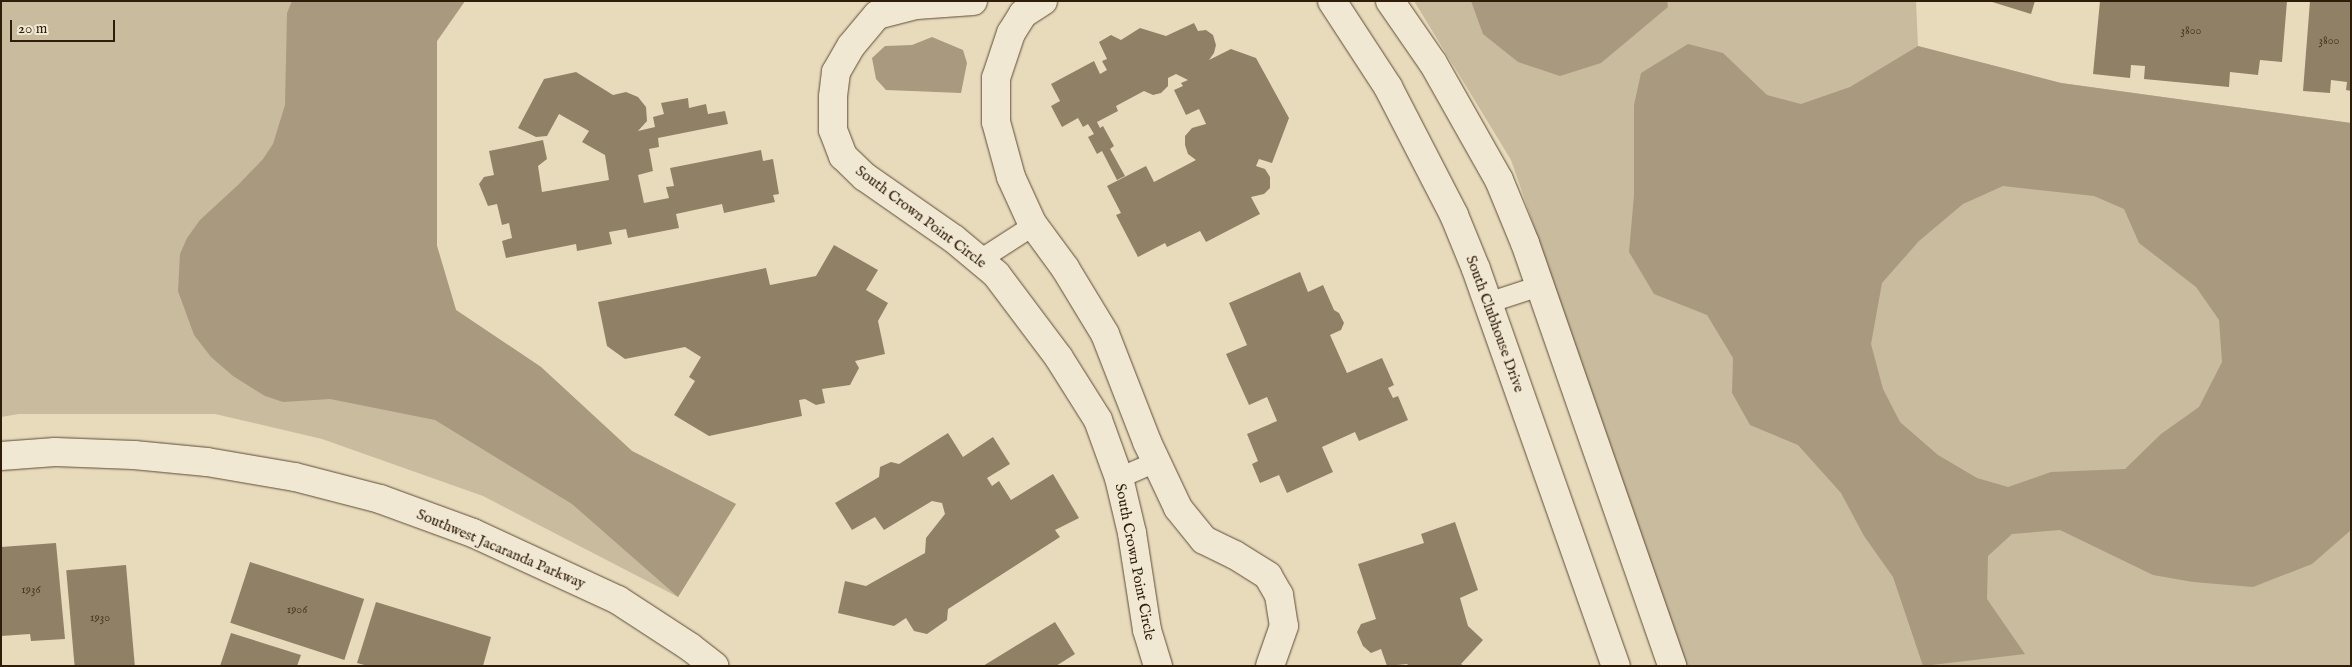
<!DOCTYPE html>
<html>
<head>
<meta charset="utf-8">
<style>
	body { margin:0 }
	#map { position:relative; width:2352px; height:667px; overflow:hidden; background:#e8dbbc; font-family:"IM FELL English",serif }
	div>[style] { position:absolute }
	[style*='--x'] { left:calc(var(--x)*1px); top:calc(var(--y)*1px); width:calc(var(--w)*1px); rotate:calc(var(--a)*1deg) }
	.green>* { inset:0; background:#c9bb9e }
	.water>* { inset:0; background:#a99a7f }
	.building>* { inset:0; background:#908066; transform-origin:0 0 }
	.roads { filter:drop-shadow(0 0 1px #5e4c36) drop-shadow(0 0 1px #5e4c36) }
	.service>* { height:20px; margin:-10px; padding:0 10px; transform-origin:10px; border-radius:10px; background:#f0e8d3 }
	.minor>* { height:28px; margin:-14px; padding:0 14px; transform-origin:14px; border-radius:14px; background:#f0e8d3 }
	.tertiary>* { height:28px; margin:-14px; padding:0 14px; transform-origin:14px; border-radius:14px; background:#f0e8d3 }
	span { translate:-50% -50%; white-space:nowrap; text-align:center; line-height:1.15; -webkit-text-stroke:4px #f0e8d3; paint-order:stroke }
	.number-label { font-size:12px; color:#483620 }
	.number-label span { -webkit-text-stroke-width:0 }
	.street-label { font-size:15px; color:#301d09 }
	.frame { position:absolute; inset:0; border:2px solid #301d09; pointer-events:none }
	.scale { position:absolute; left:10px; top:20px; width:105px; height:22px; box-sizing:border-box; border:2px solid #301d09; border-top:0; padding-left:6px; font-size:15px; line-height:18px; white-space:nowrap; color:#301d09; -webkit-text-stroke:4px #f0e8d3; paint-order:stroke }
</style>
</head>
<body>
<div id="map">
	<div class="green">
		<i style="clip-path:polygon(1px 1px,465px 1px,437px 41px,437px 246px,456px 310px,541px 367px,632px 451px,736px 504px,678px 597px,483px 496px,322px 439px,215px 414px,19px 414px,1px 417px)"></i>
		<i style="clip-path:polygon(1414px 1px,1916px 1px,1918px 46px,2061px 83px,2351px 123px,2351px 666px,1686px 666px,1511px 160px)"></i>
	</div>
	<div class="water">
		<i style="clip-path:polygon(292px 1px,465px 1px,437px 41px,437px 246px,456px 310px,541px 367px,632px 451px,736px 504px,678px 597px,572px 504px,435px 420px,330px 399px,283px 402px,265px 396px,233px 376px,211px 357px,194px 335px,178px 291px,180px 254px,187px 238px,200px 220px,239px 184px,263px 159px,273px 144px,285px 105px,287px 13px)"></i>
		<i style="clip-path:polygon(1471px 1px,1667px 1px,1668px 7px,1601px 63px,1560px 76px,1518px 62px,1483px 34px)"></i>
		<i style="clip-path:polygon(932px 37px,963px 50px,967px 63px,961px 93px,886px 90px,876px 79px,872px 58px,885px 46px,912px 45px)"></i>
		<i style="clip-path:polygon(evenodd,1688px 44px,1723px 53px,1767px 95px,1801px 104px,1850px 87px,1918px 46px,2061px 83px,2351px 123px,2351px 530px,2312px 564px,2253px 587px,2193px 582px,2153px 575px,2060px 530px,2012px 534px,1988px 556px,1987px 599px,2025px 654px,1923px 666px,1893px 577px,1864px 536px,1841px 493px,1798px 445px,1750px 425px,1732px 393px,1733px 358px,1707px 315px,1654px 294px,1629px 252px,1634px 195px,1634px 105px,1641px 73px,1688px 44px,2003px 186px,2094px 196px,2124px 209px,2139px 243px,2196px 287px,2219px 320px,2222px 362px,2199px 407px,2161px 434px,2125px 469px,2051px 472px,2008px 487px,1977px 478px,1938px 455px,1900px 422px,1883px 389px,1871px 344px,1882px 283px,1919px 241px,1963px 204px,2003px 186px)"></i>
	</div>
	<div class="building">
		<i style="clip-path:polygon(1989px 1px,2035px 1px,2031px 14px)"></i>
		<i style="clip-path:polygon(2100px 1px,2287px 1px,2282px 62px,2260px 60px,2258px 75px,2230px 72px,2229px 87px,2144px 79px,2145px 66px,2131px 65px,2130px 78px,2093px 74px)"></i>
		<i style="clip-path:polygon(2310px 1px,2351px 1px,2351px 91px,2346px 90px,2347px 82px,2331px 80px,2330px 93px,2303px 91px)"></i>
		<i style="clip-path:polygon(1194px 23px,1198px 31px,1206px 30px,1213px 35px,1216px 45px,1214px 53px,1209px 60px,1231px 49px,1256px 58px,1289px 118px,1272px 163px,1259px 159px,1256px 166px,1265px 169px,1270px 177px,1270px 188px,1264px 194px,1251px 197px,1260px 214px,1206px 242px,1200px 231px,1167px 247px,1165px 243px,1138px 257px,1116px 215px,1121px 213px,1107px 186px,1146px 166px,1154px 182px,1196px 160px,1188px 154px,1185px 145px,1185px 136px,1192px 128px,1206px 124px,1199px 109px,1186px 115px,1174px 90px,1183px 86px,1181px 83px,1188px 80px,1176px 74px,1168px 78px,1168px 86px,1161px 93px,1153px 95px,1144px 91px,1116px 106px,1118px 111px,1097px 122px,1100px 128px,1103px 126px,1114px 146px,1110px 149px,1125px 176px,1117px 180px,1102px 151px,1097px 154px,1088px 137px,1094px 134px,1088px 124px,1083px 127px,1078px 118px,1062px 127px,1051px 106px,1060px 101px,1051px 84px,1094px 61px,1100px 74px,1107px 70px,1102px 61px,1107px 59px,1099px 42px,1111px 35px,1121px 40px,1140px 28px,1166px 36px)"></i>
		<i style="clip-path:polygon(576px 72px,613px 95px,626px 92px,638px 97px,646px 107px,647px 121px,638px 131px,655px 127px,653px 117px,664px 114px,661px 103px,688px 98px,689px 108px,706px 104px,708px 114px,725px 111px,728px 124px,658px 138px,659px 147px,649px 149px,653px 171px,638px 175px,644px 203px,669px 198px,666px 187px,674px 186px,670px 168px,761px 150px,763px 161px,773px 159px,779px 194px,773px 195px,775px 202px,724px 213px,722px 204px,676px 214px,679px 228px,628px 238px,626px 229px,609px 232px,612px 244px,577px 251px,576px 244px,506px 258px,502px 241px,512px 238px,509px 223px,502px 225px,497px 204px,488px 206px,479px 184px,484px 177px,494px 175px,489px 151px,543px 140px,547px 159px,538px 166px,542px 192px,609px 180px,605px 155px,582px 142px,589px 131px,559px 114px,547px 136px,536px 137px,518px 128px,544px 79px)"></i>
		<i style="clip-path:polygon(834px 245px,878px 270px,866px 290px,888px 303px,878px 321px,885px 354px,855px 361px,859px 368px,850px 385px,822px 389px,825px 403px,816px 405px,805px 399px,799px 400px,802px 416px,709px 436px,674px 415px,695px 381px,689px 377px,701px 357px,685px 347px,625px 359px,607px 346px,598px 302px,766px 268px,770px 285px,816px 276px)"></i>
		<i style="clip-path:polygon(1300px 272px,1308px 292px,1323px 285px,1334px 310px,1339px 313px,1344px 323px,1341px 330px,1330px 335px,1347px 373px,1382px 358px,1394px 385px,1388px 388px,1393px 398px,1398px 396px,1408px 420px,1359px 441px,1355px 432px,1322px 447px,1333px 472px,1287px 493px,1279px 475px,1260px 483px,1252px 464px,1258px 461px,1247px 434px,1277px 421px,1267px 397px,1249px 405px,1226px 354px,1247px 345px,1229px 303px)"></i>
		<i style="clip-path:polygon(948px 433px,963px 457px,993px 437px,1010px 464px,987px 478px,992px 486px,999px 481px,1011px 500px,1053px 474px,1079px 518px,1055px 530px,1060px 537px,948px 609px,947px 620px,927px 634px,914px 631px,906px 618px,894px 626px,838px 613px,845px 581px,866px 586px,925px 553px,926px 538px,945px 514px,942px 503px,932px 501px,884px 530px,875px 517px,852px 530px,835px 503px,879px 477px,880px 467px,891px 462px,899px 464px)"></i>
		<i style="clip-path:polygon(1455px 522px,1478px 590px,1460px 598px,1468px 626px,1483px 640px,1461px 664px,1464px 666px,1409px 666px,1407px 664px,1387px 666px,1381px 649px,1371px 653px,1363px 646px,1357px 632px,1361px 624px,1376px 619px,1358px 564px,1424px 543px,1421px 534px)"></i>
		<i style="clip-path:polygon(56px 543px,65px 639px,31px 641px,30px 634px,1px 636px,1px 547px)"></i>
		<i style="left:250px;top:562px;width:120px;height:64px;rotate:18deg"></i>
		<i style="left:126px;top:565px;width:101px;height:60px;rotate:85deg"></i>
		<i style="clip-path:polygon(376px 602px,491px 637px,483px 666px,368px 666px,357px 663px)"></i>
		<i style="clip-path:polygon(1055px 622px,1075px 654px,1056px 666px,983px 666px)"></i>
		<i style="clip-path:polygon(231px 633px,301px 655px,297px 666px,220px 666px)"></i>
	</div>
	<div class="roads">
		<div class="service">
			<i style="--x:980;--y:260;--w:64;--a:-32.9"></i>
			<i style="--x:1488;--y:303;--w:55;--a:-18.1"></i>
			<i style="--x:1119;--y:478;--w:40;--a:-23.4"></i>
		</div>
		<div class="minor">
			<i style="--x:973;--y:1;--w:57;--a:176"></i>
			<i style="--x:916;--y:5;--w:40;--a:165.6"></i>
			<i style="--x:877;--y:15;--w:40;--a:130"></i>
			<i style="--x:851;--y:46;--w:30;--a:120"></i>
			<i style="--x:836;--y:72;--w:25;--a:97"></i>
			<i style="--x:833;--y:97;--w:33;--a:90"></i>
			<i style="--x:833;--y:130;--w:28;--a:69"></i>
			<i style="--x:843;--y:156;--w:30;--a:44"></i>
			<i style="--x:865;--y:177;--w:108;--a:34.9"></i>
			<i style="--x:954;--y:239;--w:55;--a:39.8"></i>
			<i style="--x:996;--y:274;--w:105;--a:53.1"></i>
			<i style="--x:1059;--y:358;--w:73;--a:57.8"></i>
			<i style="--x:1098;--y:420;--w:62;--a:70.1"></i>
			<i style="--x:1119;--y:478;--w:57;--a:76.7"></i>
			<i style="--x:1132;--y:533;--w:98;--a:81.2"></i>
			<i style="--x:1147;--y:630;--w:38;--a:73"></i>
			<i style="--x:1043;--y:1;--w:24;--a:147"></i>
			<i style="--x:1023;--y:14;--w:22;--a:122"></i>
			<i style="--x:1011;--y:33;--w:47;--a:108.4"></i>
			<i style="--x:996;--y:78;--w:44;--a:90"></i>
			<i style="--x:996;--y:122;--w:57;--a:74.7"></i>
			<i style="--x:1011;--y:177;--w:51;--a:65.5"></i>
			<i style="--x:1032;--y:223;--w:56;--a:53.7"></i>
			<i style="--x:1065;--y:268;--w:77;--a:58.8"></i>
			<i style="--x:1105;--y:334;--w:116;--a:68.7"></i>
			<i style="--x:1147;--y:442;--w:73;--a:64.8"></i>
			<i style="--x:1178;--y:508;--w:41;--a:50.9"></i>
			<i style="--x:1204;--y:540;--w:34;--a:26"></i>
			<i style="--x:1235;--y:555;--w:39;--a:32"></i>
			<i style="--x:1268;--y:576;--w:22;--a:60"></i>
			<i style="--x:1279;--y:595;--w:31;--a:81"></i>
			<i style="--x:1284;--y:626;--w:42;--a:109.3"></i>
			<i style="--x:1332;--y:1;--w:103;--a:56.9"></i>
			<i style="--x:1388;--y:87;--w:144;--a:62.7"></i>
			<i style="--x:1454;--y:215;--w:58;--a:67.8"></i>
			<i style="--x:1476;--y:269;--w:421;--a:70.6"></i>
			<i style="--x:1390;--y:1;--w:75;--a:55.3"></i>
			<i style="--x:1433;--y:63;--w:134;--a:60.6"></i>
			<i style="--x:1499;--y:180;--w:68;--a:67.6"></i>
			<i style="--x:1525;--y:243;--w:448;--a:70.8"></i>
		</div>
		<div class="tertiary">
			<i style="--x:1;--y:456;--w:54;--a:-4.2"></i>
			<i style="--x:55;--y:452;--w:79;--a:2.2"></i>
			<i style="--x:134;--y:455;--w:73;--a:5.5"></i>
			<i style="--x:207;--y:462;--w:89;--a:9.7"></i>
			<i style="--x:295;--y:477;--w:88;--a:14.5"></i>
			<i style="--x:380;--y:499;--w:99;--a:20.1"></i>
			<i style="--x:473;--y:533;--w:160;--a:24.8"></i>
			<i style="--x:618;--y:600;--w:86;--a:33.1"></i>
			<i style="--x:690;--y:647;--w:31;--a:38"></i>
		</div>
	</div>
	<div class="number-label">
		<span style="left:2191px;top:31px">3800</span>
		<span style="left:2329px;top:41px">3800</span>
		<span style="left:31px;top:590px">1936</span>
		<span style="left:297px;top:610px">1906</span>
		<span style="left:100px;top:618px">1930</span>
	</div>
	<div class="street-label">
		<span style="left:921px;top:217px;rotate:37deg">South Crown Point Circle</span>
		<span style="left:1495px;top:324px;rotate:70deg">South Clubhouse Drive</span>
		<span style="left:501px;top:549px;rotate:23deg">Southwest Jacaranda Parkway</span>
		<span style="left:1135px;top:562px;rotate:79deg">South Crown Point Circle</span>
	</div>
	<div class="frame"></div>
	<div class="scale">20 m</div>
</div>
</body>
</html>
